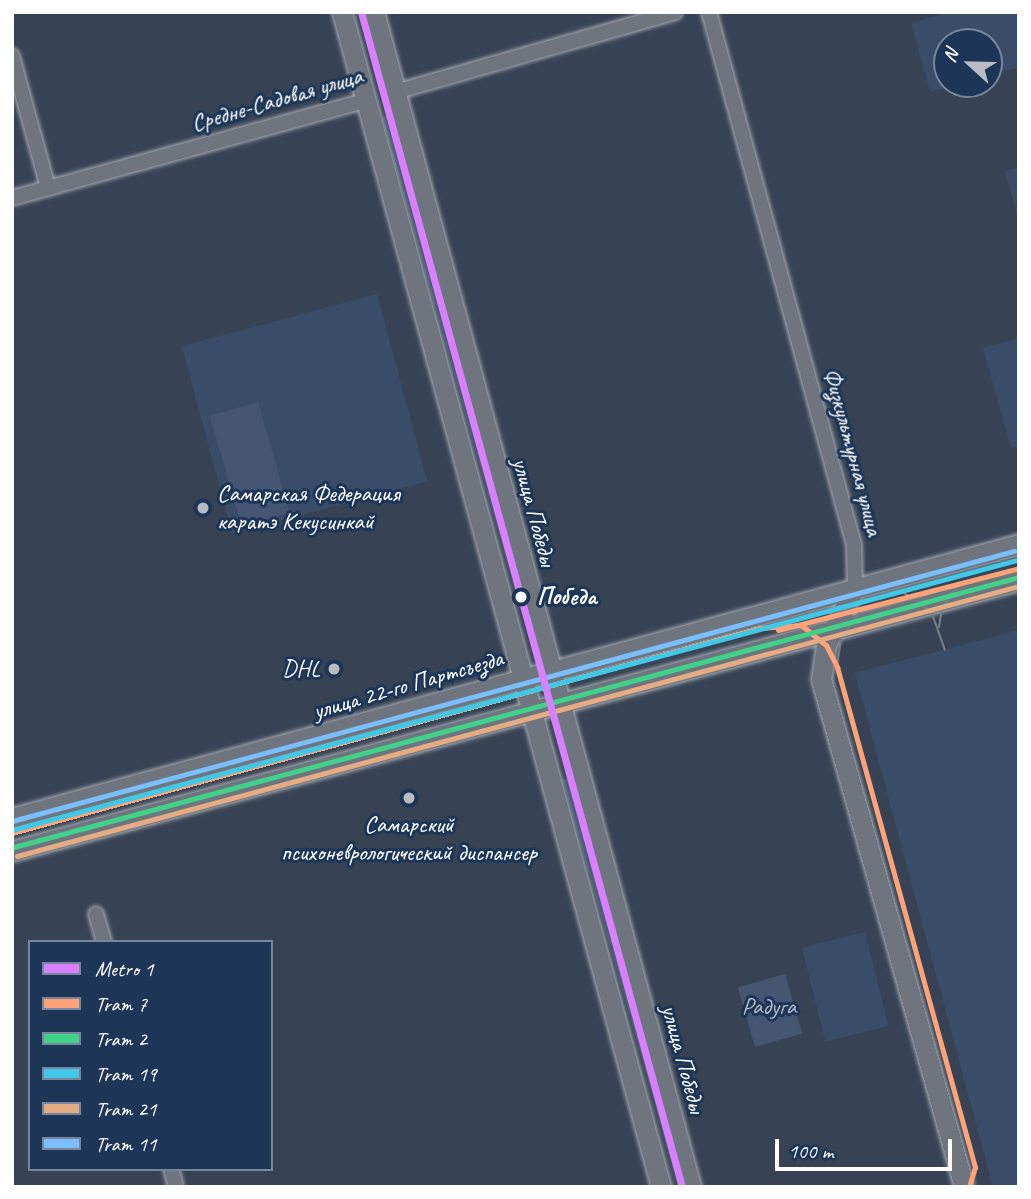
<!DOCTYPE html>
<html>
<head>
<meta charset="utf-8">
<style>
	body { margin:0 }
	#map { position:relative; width:1031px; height:1199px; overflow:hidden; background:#374354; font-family:Caveat,sans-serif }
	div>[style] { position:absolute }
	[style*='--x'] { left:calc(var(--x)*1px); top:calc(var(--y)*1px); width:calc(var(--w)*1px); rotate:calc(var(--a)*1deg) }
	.built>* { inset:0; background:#394d69; transform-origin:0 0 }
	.green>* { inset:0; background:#445671; transform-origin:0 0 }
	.roads { filter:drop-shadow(0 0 2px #a5aab2) drop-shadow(0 0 2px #a5aab2) }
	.minor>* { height:14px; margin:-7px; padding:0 7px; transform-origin:7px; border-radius:7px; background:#6f757e }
	.major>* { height:19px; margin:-9.5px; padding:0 9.5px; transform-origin:9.5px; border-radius:9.5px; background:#6f757e }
	.tram>* { height:2px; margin:-1px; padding:0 1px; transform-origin:1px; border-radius:1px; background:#777e86 }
	.tram-1>* { height:5px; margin:-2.5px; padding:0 2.5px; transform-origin:2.5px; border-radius:2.5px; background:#fea277 }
	.tram-2>* { height:5px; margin:-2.5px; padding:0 2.5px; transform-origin:2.5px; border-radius:2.5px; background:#40d288 }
	.tram-3>* { height:5px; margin:-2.5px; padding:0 2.5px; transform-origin:2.5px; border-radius:2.5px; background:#40c8e6 }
	.tram-4>* { height:5px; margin:-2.5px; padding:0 2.5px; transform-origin:2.5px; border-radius:2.5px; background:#e5ac83 }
	.tram-5>* { height:5px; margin:-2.5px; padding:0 2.5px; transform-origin:2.5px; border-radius:2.5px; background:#7abffc }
	.metro-1>* { height:7px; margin:-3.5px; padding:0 3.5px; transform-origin:3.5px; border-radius:3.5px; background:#d880ff }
	.dots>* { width:19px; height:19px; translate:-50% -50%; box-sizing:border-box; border:4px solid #1d3557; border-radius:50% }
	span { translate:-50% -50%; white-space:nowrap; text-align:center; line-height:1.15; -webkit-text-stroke:6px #1d3557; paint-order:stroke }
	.street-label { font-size:24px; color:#fff }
	.poi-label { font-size:24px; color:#fff }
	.left { translate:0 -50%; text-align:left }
	.right { translate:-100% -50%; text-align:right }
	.stop-label { font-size:24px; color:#fff; font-weight:700 }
	.park-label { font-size:24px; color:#b5bdc8 }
	.frame { position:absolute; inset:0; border:14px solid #fff; pointer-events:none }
	.legend { position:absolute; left:28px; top:940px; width:245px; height:231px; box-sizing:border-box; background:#1d3557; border:2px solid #77869a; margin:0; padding:9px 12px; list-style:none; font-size:21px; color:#fff }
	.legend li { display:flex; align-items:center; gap:14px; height:35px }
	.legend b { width:35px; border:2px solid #77869a }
	.north { position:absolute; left:933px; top:28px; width:70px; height:70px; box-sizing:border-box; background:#1d3557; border:2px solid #77869a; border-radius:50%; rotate:292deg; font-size:19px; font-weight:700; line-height:28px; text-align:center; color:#fff }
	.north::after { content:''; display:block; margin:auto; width:24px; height:32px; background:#b9bdc3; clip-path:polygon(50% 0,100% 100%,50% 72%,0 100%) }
	.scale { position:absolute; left:775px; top:1139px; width:177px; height:32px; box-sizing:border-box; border:4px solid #fff; border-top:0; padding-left:9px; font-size:21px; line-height:24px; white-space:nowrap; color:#fff; -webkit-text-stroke:5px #1d3557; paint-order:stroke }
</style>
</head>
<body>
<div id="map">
	<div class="built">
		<i style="clip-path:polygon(949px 12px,1019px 12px,1019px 67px,989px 75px,989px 42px,947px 42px,947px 84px,958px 84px,930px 92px,911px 23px)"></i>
		<i style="clip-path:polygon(1019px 167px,1019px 221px,1005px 171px)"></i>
		<i style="left:377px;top:294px;width:194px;height:202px;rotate:75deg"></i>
		<i style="clip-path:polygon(1019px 338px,1019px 446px,1011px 448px,983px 348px)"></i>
		<i style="clip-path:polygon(1019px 630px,1019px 1187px,993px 1187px,855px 673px)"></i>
		<i style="left:865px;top:932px;width:97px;height:65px;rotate:76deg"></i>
	</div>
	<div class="green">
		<i style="clip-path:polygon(388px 115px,522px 603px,519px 606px,382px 117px)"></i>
		<i style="left:258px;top:402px;width:115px;height:50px;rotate:74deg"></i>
		<i style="left:569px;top:778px;width:425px;height:7px;rotate:74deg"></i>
		<i style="left:785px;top:974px;width:62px;height:49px;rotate:74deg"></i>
	</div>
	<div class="roads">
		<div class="minor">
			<i style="--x:709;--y:12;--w:552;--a:74.78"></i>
			<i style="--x:854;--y:545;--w:42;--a:88.6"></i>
			<i style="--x:12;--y:56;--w:137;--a:74.7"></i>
			<i style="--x:395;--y:92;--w:291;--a:-15.9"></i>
			<i style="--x:12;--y:198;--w:368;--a:-15.4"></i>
			<i style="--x:96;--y:914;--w:29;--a:74"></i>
			<i style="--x:171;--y:1169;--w:19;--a:74"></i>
		</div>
		<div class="major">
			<i style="--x:342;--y:12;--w:1218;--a:74.81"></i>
			<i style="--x:374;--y:12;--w:1217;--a:74.9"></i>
			<i style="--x:855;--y:587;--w:65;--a:116.6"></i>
			<i style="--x:826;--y:645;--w:34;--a:98"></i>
			<i style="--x:821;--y:679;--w:524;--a:74.27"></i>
			<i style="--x:12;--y:818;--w:1044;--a:-15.22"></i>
			<i style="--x:12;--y:851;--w:1043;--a:-15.06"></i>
		</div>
	</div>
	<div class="tram">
		<i style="--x:904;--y:593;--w:32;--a:34"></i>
		<i style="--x:931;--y:611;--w:41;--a:70.3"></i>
		<i style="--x:939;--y:627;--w:19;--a:-81"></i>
		<i style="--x:942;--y:608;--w:29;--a:-55"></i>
		<i style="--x:837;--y:667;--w:29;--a:-82"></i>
		<i style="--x:841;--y:638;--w:34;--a:-54"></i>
	</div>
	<div class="tram-1">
		<i style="--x:778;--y:630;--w:249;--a:-14.4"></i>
		<i style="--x:12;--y:833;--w:776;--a:-15.33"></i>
		<i style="--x:760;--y:628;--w:41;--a:-4.2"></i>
		<i style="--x:801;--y:625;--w:32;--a:39"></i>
		<i style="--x:826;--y:645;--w:25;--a:63"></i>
		<i style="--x:837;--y:667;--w:519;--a:74.57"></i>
		<i style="--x:975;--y:1167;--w:21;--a:107"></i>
	</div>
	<div class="tram-2">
		<i style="--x:14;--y:847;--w:1041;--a:-15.04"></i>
	</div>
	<div class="tram-3">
		<i style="--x:12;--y:830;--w:1041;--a:-15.04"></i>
	</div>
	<div class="tram-4">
		<i style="--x:17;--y:856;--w:1038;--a:-15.08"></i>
	</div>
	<div class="tram-5">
		<i style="--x:12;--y:821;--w:1038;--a:-15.08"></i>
	</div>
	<div class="metro-1">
		<i style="--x:361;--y:12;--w:1218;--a:74.72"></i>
	</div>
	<div class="dots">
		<i style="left:203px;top:508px;background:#b9bdc3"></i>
		<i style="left:521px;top:597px;background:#fff"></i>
		<i style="left:334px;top:669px;background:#b9bdc3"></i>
		<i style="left:409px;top:798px;background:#b9bdc3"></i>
	</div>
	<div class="street-label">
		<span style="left:277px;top:100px;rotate:-16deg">Средне-Садовая улица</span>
		<span style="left:853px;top:452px;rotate:75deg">Физкультурная улица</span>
		<span style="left:534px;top:512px;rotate:75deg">улица Победы</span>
		<span style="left:408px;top:685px;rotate:-16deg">улица 22-го Партсъезда</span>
		<span style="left:683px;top:1059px;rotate:75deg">улица Победы</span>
	</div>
	<div class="poi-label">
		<span class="left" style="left:217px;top:508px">Самарская Федерация<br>каратэ Кекусинкай</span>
		<span class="right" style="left:320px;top:669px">DHL</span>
		<span style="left:409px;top:839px">Самарский<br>психоневрологический диспансер</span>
	</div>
	<div class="stop-label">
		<span class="left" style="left:537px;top:597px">Победа</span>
	</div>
	<div class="park-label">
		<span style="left:769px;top:1007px">Радyга</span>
	</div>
	<div class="frame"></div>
	<ul class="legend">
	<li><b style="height:9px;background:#d880ff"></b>Metro 1</li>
	<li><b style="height:9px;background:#fea277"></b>Tram 7</li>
	<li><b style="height:9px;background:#40d288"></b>Tram 2</li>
	<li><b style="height:9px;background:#40c8e6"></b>Tram 19</li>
	<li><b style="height:9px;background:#e5ac83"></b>Tram 21</li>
	<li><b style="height:9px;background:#7abffc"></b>Tram 11</li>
	</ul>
	<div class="north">N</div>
	<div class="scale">100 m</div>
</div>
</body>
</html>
